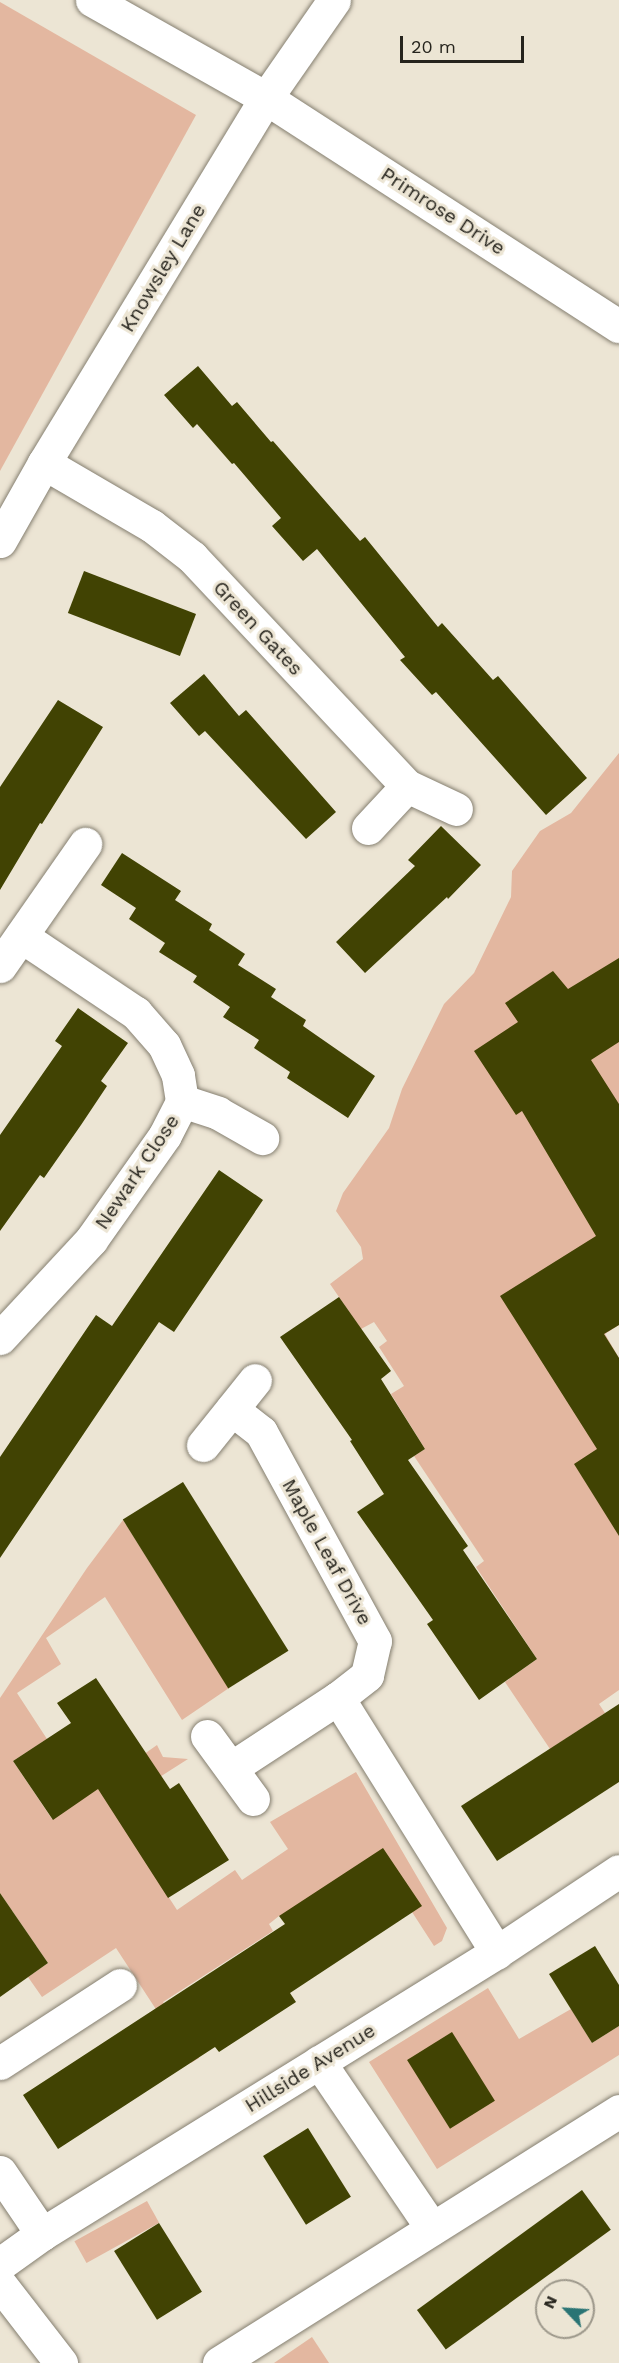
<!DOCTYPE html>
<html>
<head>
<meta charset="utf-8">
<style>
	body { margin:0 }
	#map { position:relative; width:619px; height:2363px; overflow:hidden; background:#ece5d4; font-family:"Work Sans",sans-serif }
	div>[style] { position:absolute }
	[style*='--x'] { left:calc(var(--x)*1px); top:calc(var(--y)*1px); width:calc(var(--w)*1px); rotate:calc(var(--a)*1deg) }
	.green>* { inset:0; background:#e3b7a0; transform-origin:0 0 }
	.building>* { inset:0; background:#414303; transform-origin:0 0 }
	.roads { filter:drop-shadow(0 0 2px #857f70) drop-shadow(0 0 2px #857f70) }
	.street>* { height:33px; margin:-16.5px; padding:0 16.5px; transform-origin:16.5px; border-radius:16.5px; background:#fff }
	.secondary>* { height:33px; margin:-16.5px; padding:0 16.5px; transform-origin:16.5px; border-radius:16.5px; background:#fff }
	span { translate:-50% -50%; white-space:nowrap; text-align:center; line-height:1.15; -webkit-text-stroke:6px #ece5d4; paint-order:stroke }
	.street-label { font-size:20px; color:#26241d }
	.north { position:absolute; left:535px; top:2279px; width:60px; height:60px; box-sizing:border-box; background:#ece5d4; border:2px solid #9d988b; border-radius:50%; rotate:295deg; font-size:16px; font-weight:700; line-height:24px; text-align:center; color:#26241d }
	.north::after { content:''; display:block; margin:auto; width:21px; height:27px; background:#2a7474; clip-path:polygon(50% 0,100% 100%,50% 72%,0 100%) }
	.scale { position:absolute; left:400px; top:36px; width:124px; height:27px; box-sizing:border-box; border:3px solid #26241d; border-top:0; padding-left:8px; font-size:18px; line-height:21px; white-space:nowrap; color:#26241d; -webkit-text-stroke:4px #ece5d4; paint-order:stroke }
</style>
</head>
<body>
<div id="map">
	<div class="green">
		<i style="clip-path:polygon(0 2px,196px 115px,0 471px)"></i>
		<i style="clip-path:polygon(619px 753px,619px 1325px,605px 1334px,619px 1358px,619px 1690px,599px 1704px,605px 1713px,550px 1749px,505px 1682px,537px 1659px,476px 1567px,484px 1561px,414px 1456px,425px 1449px,391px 1394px,404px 1386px,379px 1347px,387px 1341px,374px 1322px,361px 1329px,330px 1284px,363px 1259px,361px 1247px,336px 1211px,343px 1193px,389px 1128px,402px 1089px,444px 1004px,474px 973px,511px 897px,512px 871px,540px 831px,571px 813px)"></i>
		<i style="clip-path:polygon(123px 1520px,229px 1688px,182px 1720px,105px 1597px,46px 1638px,61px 1664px,17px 1693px,47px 1739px,13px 1761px,52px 1819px,157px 1745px,163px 1757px,188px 1759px,111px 1808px,177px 1910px,235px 1870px,242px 1880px,288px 1849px,270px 1822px,356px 1772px,447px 1928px,442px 1941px,434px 1946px,412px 1912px,279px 1916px,269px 1924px,273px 1931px,163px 2002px,199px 2058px,191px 2063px,116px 1948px,42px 1997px,28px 1977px,48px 1963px,0 1893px,0 1698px,87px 1568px)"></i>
		<i style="clip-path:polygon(488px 1988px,519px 2039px,571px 2009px,592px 2043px,619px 2026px,619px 2055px,437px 2169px,369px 2062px)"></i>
		<i style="left:147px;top:2201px;width:25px;height:83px;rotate:61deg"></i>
		<i style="clip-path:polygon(312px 2337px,329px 2363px,274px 2363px)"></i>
	</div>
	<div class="building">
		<i style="clip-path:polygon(198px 366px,232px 406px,237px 402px,271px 442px,273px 441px,360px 541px,365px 537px,438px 627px,442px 623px,493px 680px,498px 676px,587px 778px,546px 815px,436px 692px,432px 695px,400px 660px,405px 657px,317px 549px,303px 561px,272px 526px,281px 518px,234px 463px,232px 464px,197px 424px,193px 428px,164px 395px)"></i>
		<i style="left:84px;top:571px;width:120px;height:45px;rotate:21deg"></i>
		<i style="clip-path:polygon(204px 674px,239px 716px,246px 710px,336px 812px,306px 839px,205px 731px,199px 736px,170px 703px)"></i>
		<i style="clip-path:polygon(58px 700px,103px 727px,42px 824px,40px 823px,0 890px,0 787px)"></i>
		<i style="clip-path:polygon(441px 826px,481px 865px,448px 899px,447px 897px,365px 973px,336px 942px,415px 866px,408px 860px)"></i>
		<i style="clip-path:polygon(122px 853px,181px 891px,175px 900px,212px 924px,209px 930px,245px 954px,238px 965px,276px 989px,271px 997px,306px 1020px,303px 1026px,375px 1076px,348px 1118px,287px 1078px,290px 1072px,254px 1048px,259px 1040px,223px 1017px,230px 1007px,193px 982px,197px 976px,159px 952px,165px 943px,129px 919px,136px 908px,101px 885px)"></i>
		<i style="clip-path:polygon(619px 958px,619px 1042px,591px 1060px,619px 1104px,619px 1325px,604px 1334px,619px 1358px,619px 1536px,574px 1464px,597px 1449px,500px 1296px,596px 1236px,522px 1111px,516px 1115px,474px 1051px,518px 1022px,505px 1003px,553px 971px,568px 989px)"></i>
		<i style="clip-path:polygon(78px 1008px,128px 1043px,101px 1081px,107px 1086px,81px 1125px,44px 1178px,40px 1175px,0 1231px,0 1135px,62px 1046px,55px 1041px)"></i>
		<i style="clip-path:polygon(219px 1170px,263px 1200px,174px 1332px,159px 1322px,0 1558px,0 1457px,96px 1315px,112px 1326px)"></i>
		<i style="clip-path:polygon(339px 1297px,391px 1371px,381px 1379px,425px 1449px,408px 1460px,468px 1546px,463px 1550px,537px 1659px,479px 1700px,427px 1624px,433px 1620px,357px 1512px,384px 1494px,350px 1441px,352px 1440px,280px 1337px)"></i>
		<i style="left:183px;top:1482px;width:199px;height:71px;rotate:58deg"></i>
		<i style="clip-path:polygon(96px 1678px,170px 1789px,179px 1783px,229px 1860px,168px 1898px,98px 1789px,53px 1820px,13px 1761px,71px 1723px,57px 1703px)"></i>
		<i style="clip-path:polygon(619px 1704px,619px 1782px,497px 1861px,461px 1806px)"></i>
		<i style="clip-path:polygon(383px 1848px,422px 1906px,290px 1993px,296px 2002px,219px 2052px,215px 2047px,58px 2149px,23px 2095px,285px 1924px,279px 1916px)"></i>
		<i style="clip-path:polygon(0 1893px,48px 1963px,0 1997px)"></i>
		<i style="clip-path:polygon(595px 1946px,619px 1985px,619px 2026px,592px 2043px,549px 1974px)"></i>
		<i style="left:452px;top:2032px;width:81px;height:53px;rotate:58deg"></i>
		<i style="left:308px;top:2128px;width:81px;height:53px;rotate:58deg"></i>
		<i style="left:582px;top:2190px;width:49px;height:204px;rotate:54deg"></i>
		<i style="left:159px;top:2223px;width:81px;height:53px;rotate:58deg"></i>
	</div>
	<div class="roads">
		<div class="street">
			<i style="--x:92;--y:0;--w:200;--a:29.4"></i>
			<i style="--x:44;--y:463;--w:125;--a:30.3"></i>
			<i style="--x:152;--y:526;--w:51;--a:37.8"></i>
			<i style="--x:192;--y:557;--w:314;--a:46.8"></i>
			<i style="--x:407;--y:786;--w:54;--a:25.1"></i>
			<i style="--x:368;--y:828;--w:57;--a:-47.1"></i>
			<i style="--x:0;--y:966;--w:149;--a:-55.1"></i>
			<i style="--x:182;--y:1101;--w:38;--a:18"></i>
			<i style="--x:218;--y:1113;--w:51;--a:29.6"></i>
			<i style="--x:0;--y:1338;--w:134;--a:-47.1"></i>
			<i style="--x:91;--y:1240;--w:128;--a:-54.8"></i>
			<i style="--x:165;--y:1135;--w:38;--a:-63"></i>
			<i style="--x:182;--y:1101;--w:26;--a:-99"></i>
			<i style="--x:178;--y:1075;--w:33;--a:-115"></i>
			<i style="--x:164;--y:1045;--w:43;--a:-131.2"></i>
			<i style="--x:136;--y:1013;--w:138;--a:-146.2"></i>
			<i style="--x:203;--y:1445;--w:83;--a:-51.3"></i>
			<i style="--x:338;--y:1698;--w:300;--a:58"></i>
			<i style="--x:207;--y:1736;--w:78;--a:53.9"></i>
			<i style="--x:231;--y:1768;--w:128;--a:-33.2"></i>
			<i style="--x:338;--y:1698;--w:37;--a:-38"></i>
			<i style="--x:367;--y:1675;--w:35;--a:-77"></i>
			<i style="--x:375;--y:1641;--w:238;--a:-118.6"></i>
			<i style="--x:261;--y:1432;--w:37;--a:-142"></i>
			<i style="--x:319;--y:2062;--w:201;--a:55.8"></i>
			<i style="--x:0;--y:2063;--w:143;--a:-33"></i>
			<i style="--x:0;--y:2172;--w:75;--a:55.9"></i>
			<i style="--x:0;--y:2264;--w:52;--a:-35.5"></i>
			<i style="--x:42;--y:2234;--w:535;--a:-31.79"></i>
			<i style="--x:497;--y:1952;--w:146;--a:-33.6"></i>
			<i style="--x:0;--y:2284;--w:100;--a:52.3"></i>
			<i style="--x:219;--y:2363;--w:473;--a:-32.2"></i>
		</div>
		<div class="secondary">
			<i style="--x:266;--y:98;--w:420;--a:32.9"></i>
			<i style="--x:0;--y:541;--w:90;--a:-60.6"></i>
			<i style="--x:44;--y:463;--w:427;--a:-58.7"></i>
			<i style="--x:266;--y:98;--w:119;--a:-55.2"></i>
		</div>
	</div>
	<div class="street-label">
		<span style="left:443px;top:211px;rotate:33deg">Primrose Drive</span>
		<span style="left:163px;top:268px;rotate:-59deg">Knowsley Lane</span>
		<span style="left:258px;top:628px;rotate:47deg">Green Gates</span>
		<span style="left:137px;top:1172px;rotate:-56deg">Newark Close</span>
		<span style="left:327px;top:1552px;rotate:61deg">Maple Leaf Drive</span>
		<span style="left:310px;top:2068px;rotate:-32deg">Hillside Avenue</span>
	</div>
	<div class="north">N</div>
	<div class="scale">20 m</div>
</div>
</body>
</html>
